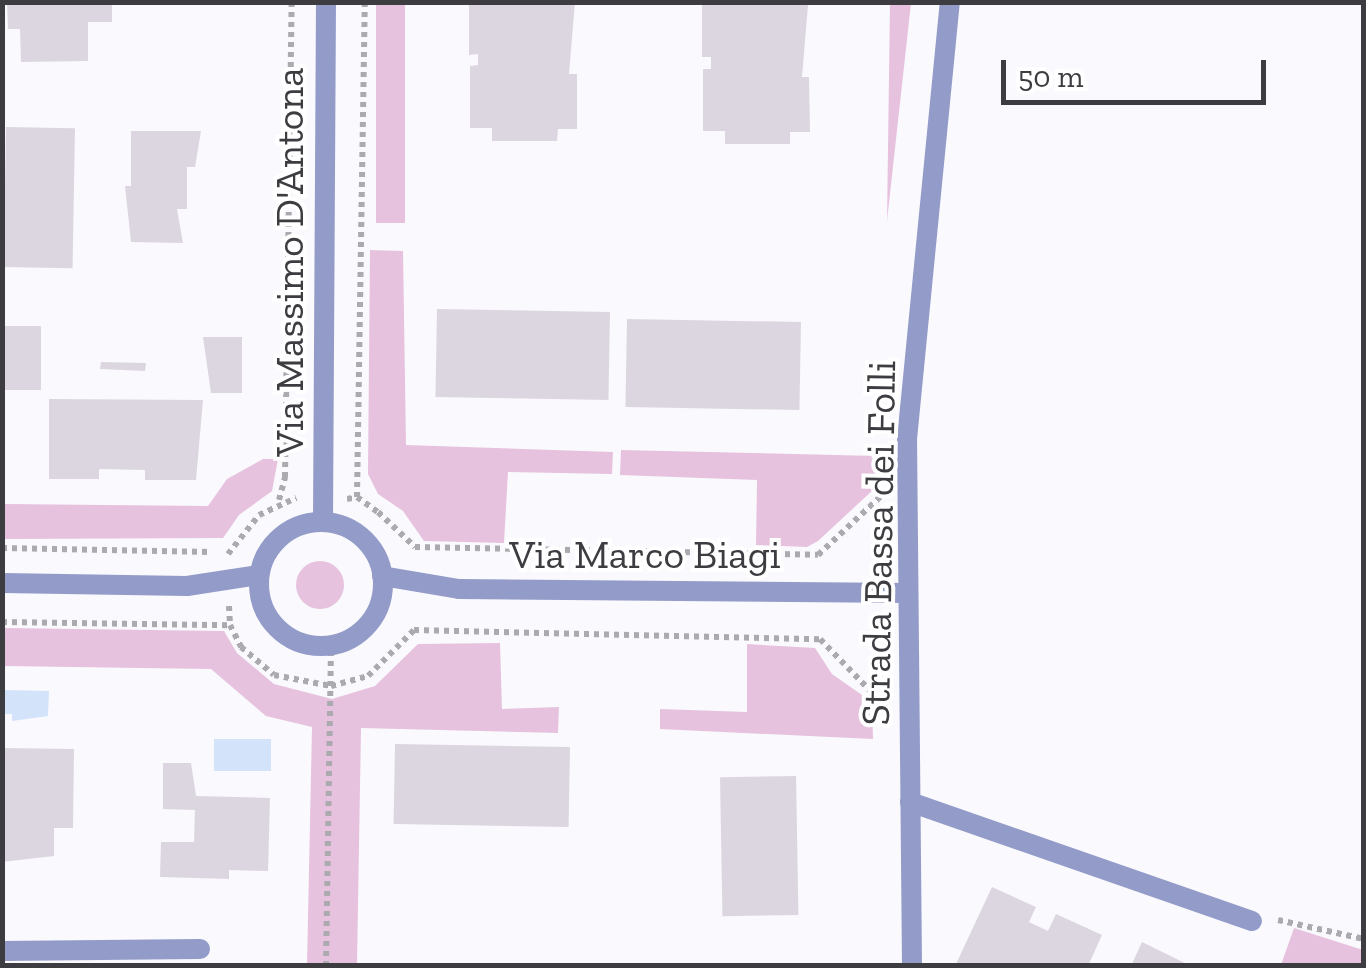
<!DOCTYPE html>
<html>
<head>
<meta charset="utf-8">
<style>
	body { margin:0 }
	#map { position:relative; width:1366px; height:968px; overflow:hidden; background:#faf9fd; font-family:"Zilla Slab",serif }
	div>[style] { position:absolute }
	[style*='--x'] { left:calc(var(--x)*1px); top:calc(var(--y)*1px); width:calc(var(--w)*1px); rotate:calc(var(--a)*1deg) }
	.green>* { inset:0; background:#e6c2de; transform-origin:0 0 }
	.round { border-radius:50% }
	.water>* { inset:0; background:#d2e3fa; transform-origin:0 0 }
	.building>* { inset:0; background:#dcd6e0; transform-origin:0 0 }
	.path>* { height:6px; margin-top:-3px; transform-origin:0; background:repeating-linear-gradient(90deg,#abaaae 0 5px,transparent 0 10px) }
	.street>* { height:20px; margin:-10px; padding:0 10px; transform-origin:10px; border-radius:10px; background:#939bc9 }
	.street>.ring { margin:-10px; padding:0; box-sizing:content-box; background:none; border:20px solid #939bc9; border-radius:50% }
	span { translate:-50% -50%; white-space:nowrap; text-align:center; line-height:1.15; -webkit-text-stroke:8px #fff; paint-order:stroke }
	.street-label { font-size:40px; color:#3d3c40 }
	.frame { position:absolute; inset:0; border:5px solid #3d3c40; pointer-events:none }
	.scale { position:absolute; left:1001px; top:60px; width:265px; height:45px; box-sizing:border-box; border:5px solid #3d3c40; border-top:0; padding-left:12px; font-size:30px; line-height:35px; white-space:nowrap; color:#3d3c40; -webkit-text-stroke:8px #fff; paint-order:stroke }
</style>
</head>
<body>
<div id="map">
	<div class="green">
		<i style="left:376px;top:3px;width:29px;height:220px"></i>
		<i style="clip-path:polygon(890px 3px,911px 3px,887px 221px)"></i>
		<i style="clip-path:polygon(370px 250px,403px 251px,406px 445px,613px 452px,612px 474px,508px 472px,504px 543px,424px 541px,403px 511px,378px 494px,368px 474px)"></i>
		<i style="clip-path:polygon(621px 450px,876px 456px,878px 473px,874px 489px,818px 541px,807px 547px,756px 545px,757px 480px,620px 475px)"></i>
		<i style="clip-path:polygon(263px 459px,278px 459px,272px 491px,239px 515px,223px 538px,3px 539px,3px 504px,208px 506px,227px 479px)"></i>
		<i class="round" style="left:296px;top:561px;width:48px;height:48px"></i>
		<i style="clip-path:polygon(3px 628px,224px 631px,237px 653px,274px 684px,332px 699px,375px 686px,418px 644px,500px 643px,502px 709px,559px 707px,558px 733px,361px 728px,357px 965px,307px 965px,312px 727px,266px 716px,211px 669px,3px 666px)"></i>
		<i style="clip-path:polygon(747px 644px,815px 648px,832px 674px,872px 702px,873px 739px,660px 729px,660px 709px,747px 712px)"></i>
		<i style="clip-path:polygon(1294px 928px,1363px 950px,1363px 965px,1281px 965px)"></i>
	</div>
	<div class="water">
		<i style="clip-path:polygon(3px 690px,49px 691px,48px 716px,12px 721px,12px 714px,3px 714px)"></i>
		<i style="left:214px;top:739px;width:57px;height:32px"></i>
	</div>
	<div class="building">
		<i style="clip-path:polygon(7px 2px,112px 2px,112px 22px,88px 22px,88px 61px,21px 62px,20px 29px,8px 29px)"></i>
		<i style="clip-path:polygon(469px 2px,575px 2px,569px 74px,577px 74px,577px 129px,558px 129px,557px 141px,492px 141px,492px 128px,470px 128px,470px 66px,478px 65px,478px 54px,469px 55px)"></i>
		<i style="clip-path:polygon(702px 2px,808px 5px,802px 77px,809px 77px,810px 132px,790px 132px,790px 144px,725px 144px,725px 131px,703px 131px,703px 69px,711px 69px,711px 57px,702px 57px)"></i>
		<i style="left:6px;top:127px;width:69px;height:140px;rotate:1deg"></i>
		<i style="clip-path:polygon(131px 131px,201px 131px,195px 167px,187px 167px,187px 209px,177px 209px,183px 243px,131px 242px,125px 186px,131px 186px)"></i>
		<i style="left:437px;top:309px;width:173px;height:88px;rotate:1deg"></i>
		<i style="left:627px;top:319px;width:174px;height:88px;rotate:1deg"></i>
		<i style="left:2px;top:326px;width:39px;height:64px"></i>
		<i style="clip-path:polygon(203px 337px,242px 337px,242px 393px,211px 393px)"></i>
		<i style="clip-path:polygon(101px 362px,146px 363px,145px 371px,100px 369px)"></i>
		<i style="clip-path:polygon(49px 399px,203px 400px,196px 480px,145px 480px,145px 470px,99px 469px,99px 479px,49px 479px)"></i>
		<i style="left:395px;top:744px;width:175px;height:80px;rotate:1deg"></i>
		<i style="clip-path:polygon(2px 748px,74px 749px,73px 828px,54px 828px,54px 856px,2px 862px)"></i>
		<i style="clip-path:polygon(163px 763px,191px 763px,196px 796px,270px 798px,268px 871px,229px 870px,229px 879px,160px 877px,161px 842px,194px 842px,195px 810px,163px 809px)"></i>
		<i style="left:796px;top:776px;width:139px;height:76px;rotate:89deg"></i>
		<i style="clip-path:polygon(992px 887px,1036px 907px,1029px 922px,1048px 931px,1056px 914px,1102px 935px,1088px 966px,956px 964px)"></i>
		<i style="clip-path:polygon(1142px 942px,1191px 966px,1131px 966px)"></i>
	</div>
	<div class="path">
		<i style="--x:357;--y:497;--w:495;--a:-89.1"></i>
		<i style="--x:347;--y:499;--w:10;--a:-11"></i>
		<i style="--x:357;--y:497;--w:26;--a:36"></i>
		<i style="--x:378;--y:512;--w:51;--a:43.4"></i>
		<i style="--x:415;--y:547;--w:403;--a:1.1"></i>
		<i style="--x:818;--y:555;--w:86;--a:-43.1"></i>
		<i style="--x:279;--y:500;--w:24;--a:-75"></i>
		<i style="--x:285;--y:477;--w:475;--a:-89.2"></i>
		<i style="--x:2;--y:548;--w:209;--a:1.1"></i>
		<i style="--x:228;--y:554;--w:50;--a:-51.5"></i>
		<i style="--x:259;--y:515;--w:41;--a:-24.7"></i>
		<i style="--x:229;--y:606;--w:19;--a:87"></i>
		<i style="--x:2;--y:622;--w:228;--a:0.8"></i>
		<i style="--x:230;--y:625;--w:25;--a:63"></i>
		<i style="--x:241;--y:647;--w:43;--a:40.3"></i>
		<i style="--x:274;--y:675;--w:58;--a:10.9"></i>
		<i style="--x:331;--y:686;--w:38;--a:-15"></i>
		<i style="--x:368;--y:676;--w:65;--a:-45"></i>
		<i style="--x:414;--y:630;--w:406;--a:1.3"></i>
		<i style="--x:820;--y:639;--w:89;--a:45.9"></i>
		<i style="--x:1278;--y:920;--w:88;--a:12.5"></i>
		<i style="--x:326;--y:966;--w:321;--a:-89.1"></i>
	</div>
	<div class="street">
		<i style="--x:323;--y:522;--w:520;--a:-89.67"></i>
		<i class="ring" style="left:259px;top:522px;width:104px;height:104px"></i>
		<i style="--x:382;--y:576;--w:78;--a:9.6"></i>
		<i style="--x:459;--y:589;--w:449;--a:0.5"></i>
		<i style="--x:2;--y:583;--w:185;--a:0.9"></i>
		<i style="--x:187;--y:586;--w:73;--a:-8.7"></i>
		<i style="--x:910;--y:802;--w:362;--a:19.2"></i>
		<i style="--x:2;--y:951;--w:198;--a:-0.6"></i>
		<i style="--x:912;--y:966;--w:527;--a:-90.54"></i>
		<i style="--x:907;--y:439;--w:439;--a:-84.4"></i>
	</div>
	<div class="street-label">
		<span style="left:289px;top:262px;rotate:-90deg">Via Massimo D'Antona</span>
		<span style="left:878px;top:543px;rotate:-89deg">Strada Bassa dei Folli</span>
		<span style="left:645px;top:554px">Via Marco Biagi</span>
	</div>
	<div class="frame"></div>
	<div class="scale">50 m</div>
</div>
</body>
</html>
